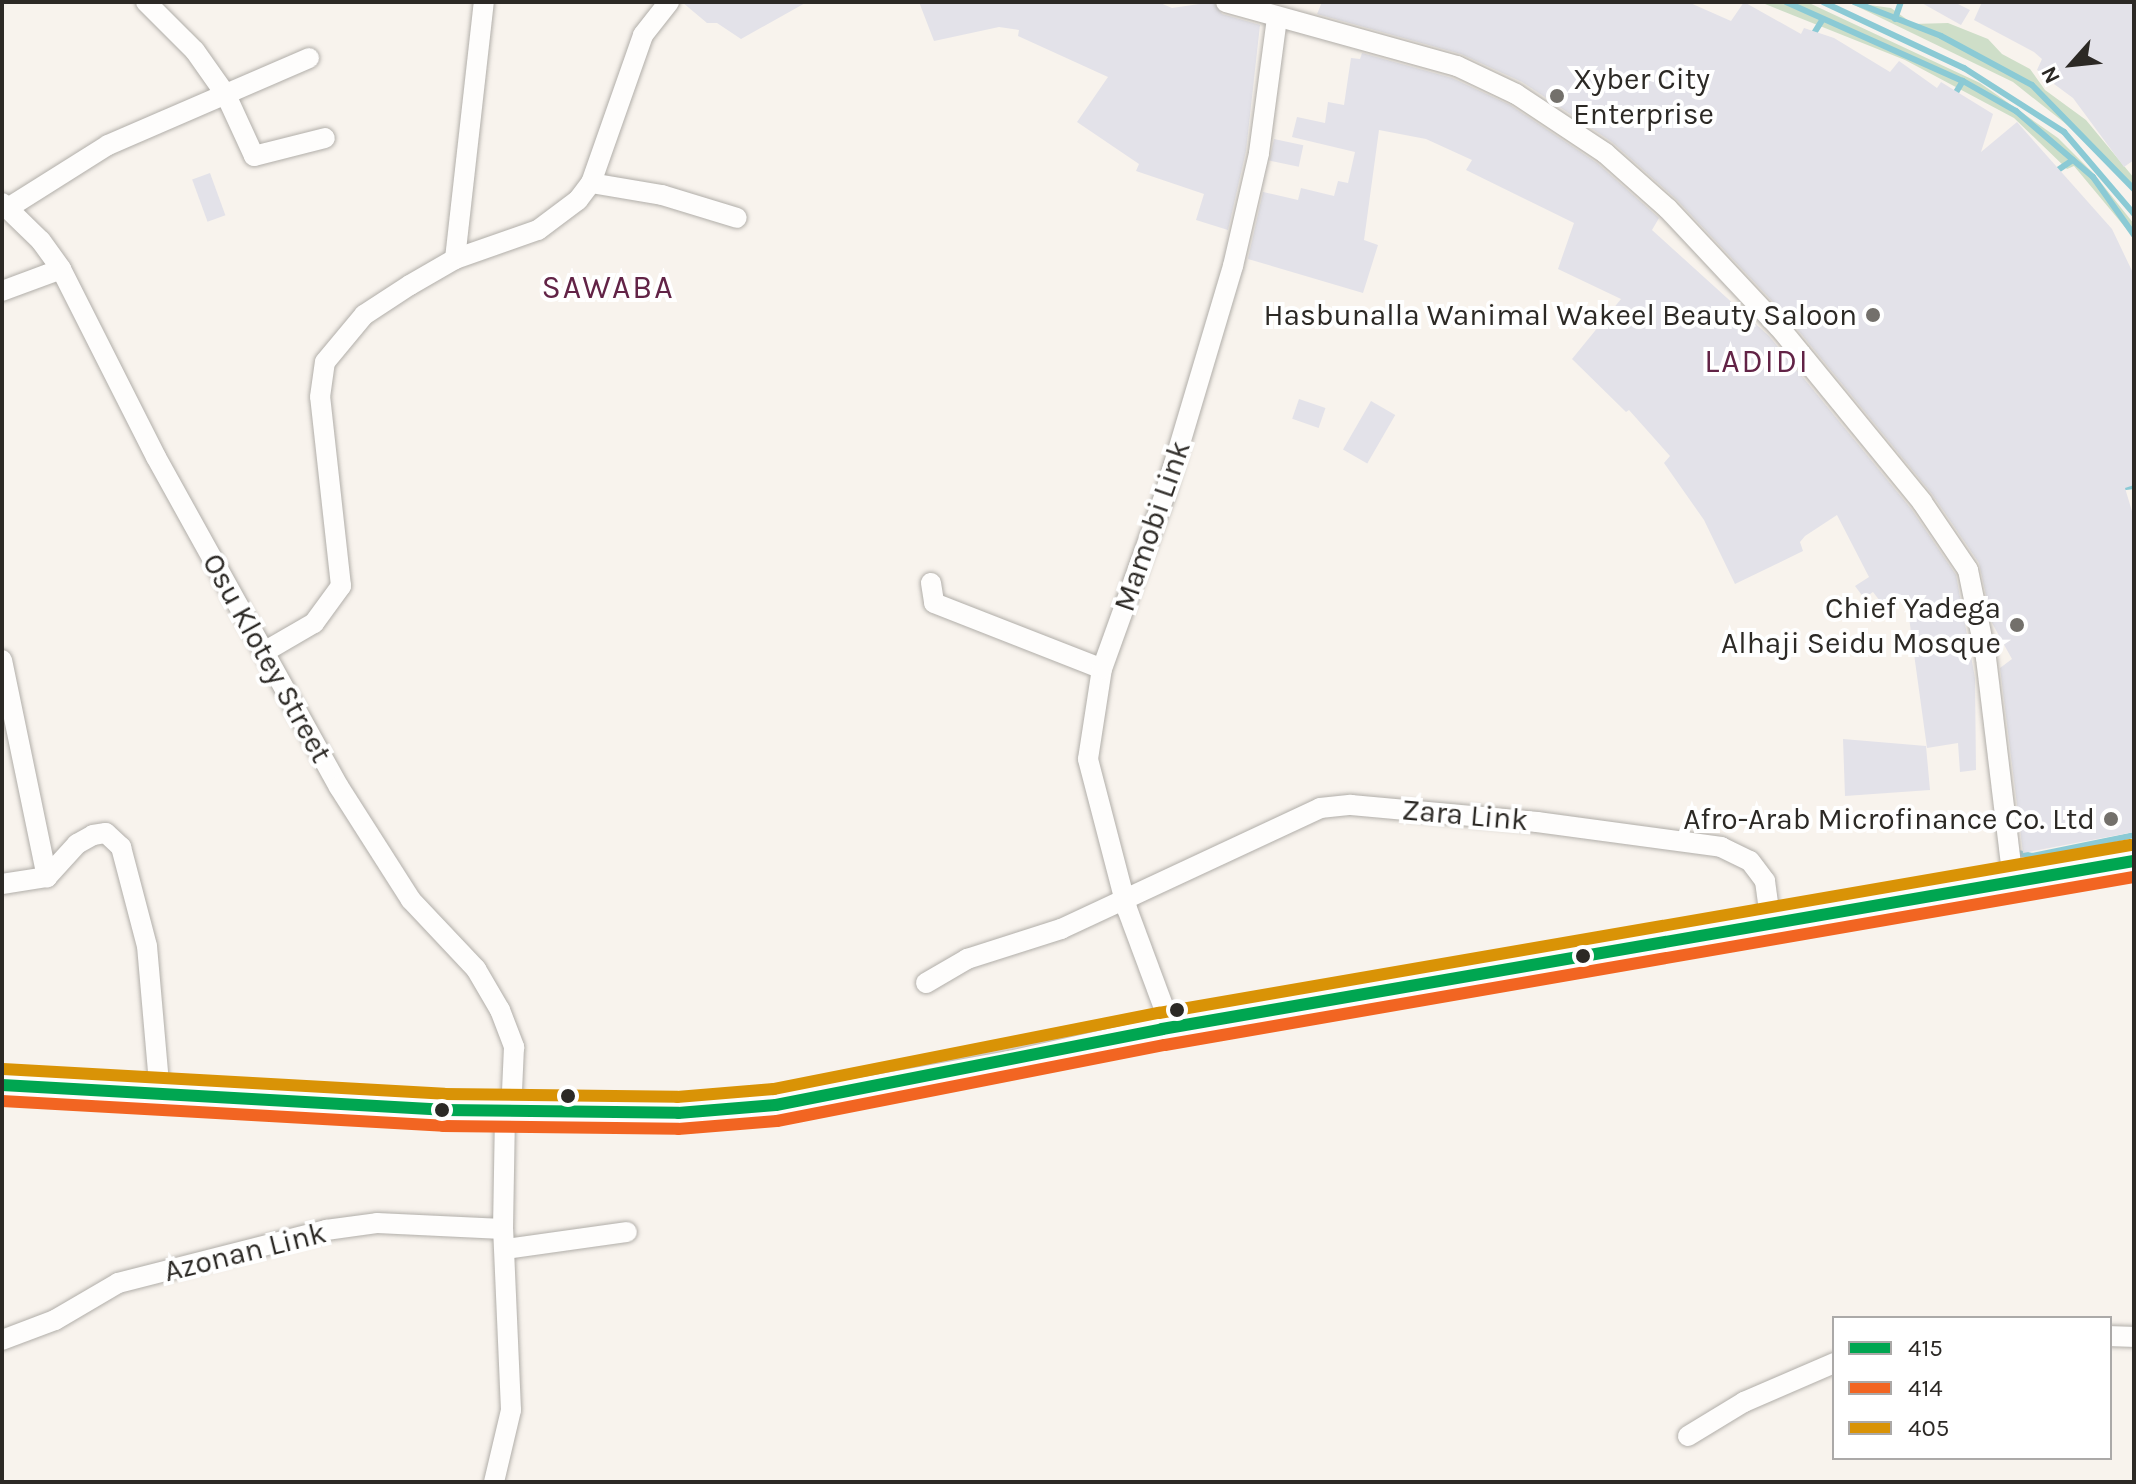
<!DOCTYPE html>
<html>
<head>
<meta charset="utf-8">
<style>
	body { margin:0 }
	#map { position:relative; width:2136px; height:1484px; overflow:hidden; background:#f8f3ed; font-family:Karla,sans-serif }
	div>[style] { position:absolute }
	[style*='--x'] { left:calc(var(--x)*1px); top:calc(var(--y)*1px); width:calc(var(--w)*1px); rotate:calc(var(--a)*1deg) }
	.green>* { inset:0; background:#cedec8 }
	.stream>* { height:6px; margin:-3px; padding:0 3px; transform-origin:3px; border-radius:3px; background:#8bcad5 }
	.building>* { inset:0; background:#e3e2e9; transform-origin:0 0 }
	.roads { filter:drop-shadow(0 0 2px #b1aea9) drop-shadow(0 0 2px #b1aea9) }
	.minor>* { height:20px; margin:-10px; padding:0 10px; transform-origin:10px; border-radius:10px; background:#fefdfc }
	.tertiary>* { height:24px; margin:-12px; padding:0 12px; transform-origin:12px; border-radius:12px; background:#fefdfc }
	.bus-1>* { height:12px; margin:-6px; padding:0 6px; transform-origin:6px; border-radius:6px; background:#00a651 }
	.bus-2>* { height:12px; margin:-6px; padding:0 6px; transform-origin:6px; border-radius:6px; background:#f26522 }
	.bus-3>* { height:12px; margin:-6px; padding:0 6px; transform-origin:6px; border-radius:6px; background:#d99306 }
	.dots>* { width:22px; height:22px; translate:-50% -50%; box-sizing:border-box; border:4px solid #fff; border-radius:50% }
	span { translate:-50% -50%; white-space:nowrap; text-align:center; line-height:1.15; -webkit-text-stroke:8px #fff; paint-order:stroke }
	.poi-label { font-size:30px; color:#2c2925 }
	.left { translate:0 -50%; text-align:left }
	.right { translate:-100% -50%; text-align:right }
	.street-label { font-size:30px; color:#2c2925 }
	.neighbourhood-label { font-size:32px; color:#622346; letter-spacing:2px }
	.frame { position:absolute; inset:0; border:4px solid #2c2925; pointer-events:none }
	.legend { position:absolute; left:1832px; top:1316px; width:280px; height:144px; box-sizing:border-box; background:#fff; border:2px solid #aba9a8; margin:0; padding:10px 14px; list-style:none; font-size:24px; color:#2c2925 }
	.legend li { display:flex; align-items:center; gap:16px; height:40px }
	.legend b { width:40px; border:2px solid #aba9a8 }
	.north { position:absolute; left:2032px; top:24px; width:80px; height:80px; -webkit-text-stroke:6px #fff; paint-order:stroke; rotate:243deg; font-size:22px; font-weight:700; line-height:32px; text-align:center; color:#2c2925 }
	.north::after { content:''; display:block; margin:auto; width:28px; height:36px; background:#2c2925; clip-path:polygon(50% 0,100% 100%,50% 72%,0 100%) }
</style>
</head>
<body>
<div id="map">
	<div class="green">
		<i style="clip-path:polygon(1760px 2px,1807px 2px,1980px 83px,2058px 138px,2094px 174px,2134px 224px,2134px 238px,2074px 166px,2067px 169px,2014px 118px,1905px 60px)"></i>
		<i style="clip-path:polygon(1848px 2px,1891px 8px,1913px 24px,1948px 23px,1988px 39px,2002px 54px,2030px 69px,2045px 90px,2086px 120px,2134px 178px,2134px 193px,2085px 139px,2013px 82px)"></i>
	</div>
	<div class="stream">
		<i style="--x:1786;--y:2;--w:194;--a:24.1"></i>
		<i style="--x:1963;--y:81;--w:61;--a:29.5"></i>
		<i style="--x:2016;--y:111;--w:101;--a:40.6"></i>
		<i style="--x:2093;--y:177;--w:71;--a:54.7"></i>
		<i style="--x:1823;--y:2;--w:156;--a:25.1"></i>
		<i style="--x:1964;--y:68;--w:119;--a:32.6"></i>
		<i style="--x:2064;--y:132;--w:108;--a:49.5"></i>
		<i style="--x:1854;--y:2;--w:93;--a:21.3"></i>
		<i style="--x:1941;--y:36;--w:103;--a:28.3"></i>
		<i style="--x:2032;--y:85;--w:146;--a:45.6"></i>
		<i style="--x:1895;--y:19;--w:18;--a:-71"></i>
		<i style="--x:1811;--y:38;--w:22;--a:-58"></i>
		<i style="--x:1952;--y:99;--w:21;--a:-59"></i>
		<i style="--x:2052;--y:174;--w:25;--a:-34"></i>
		<i style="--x:2118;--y:488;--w:16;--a:-7"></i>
		<i style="--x:2018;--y:853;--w:14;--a:12"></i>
		<i style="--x:2032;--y:856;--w:104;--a:-11.6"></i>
	</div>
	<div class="building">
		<i style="clip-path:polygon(682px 2px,807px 2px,741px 39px,717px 23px,707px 23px)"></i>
		<i style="clip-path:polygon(919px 2px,1158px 2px,1172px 8px,1213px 2px,1222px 14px,1260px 25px,1246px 151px,1228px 230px,1196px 220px,1204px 194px,1136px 171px,1139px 164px,1077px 122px,1108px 77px,1018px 36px,1019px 30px,999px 27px,934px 41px)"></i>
		<i style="clip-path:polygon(1322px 2px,1688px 2px,1731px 21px,1744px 2px,1801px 34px,1804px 28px,1834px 38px,1890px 72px,1899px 61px,1937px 88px,1941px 82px,1993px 114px,1981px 152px,2017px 122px,2112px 229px,2134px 275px,2134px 485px,2125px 488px,2134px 518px,2134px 832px,2023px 853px,2000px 668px,2012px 659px,1992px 623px,1979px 563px,1932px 494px,1789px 319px,1677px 200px,1612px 142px,1522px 82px,1461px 54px,1317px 14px)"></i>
		<i style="clip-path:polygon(1920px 2px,1954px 2px,1970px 10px,1961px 25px)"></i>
		<i style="clip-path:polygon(1982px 2px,2134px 2px,2134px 160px,2124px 167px,2073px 98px,2054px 84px,2056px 80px,2037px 70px,2042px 59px,2034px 52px,1974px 20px)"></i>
		<i style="clip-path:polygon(1362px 53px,1452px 78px,1510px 105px,1597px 163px,1659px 218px,1652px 230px,1769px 336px,1912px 510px,1956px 575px,1975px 678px,1976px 770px,1960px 772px,1958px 743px,1927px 748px,1906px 596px,1883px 605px,1873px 592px,1864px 598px,1855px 586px,1869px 577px,1837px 515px,1805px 536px,1800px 542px,1803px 551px,1735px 584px,1704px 520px,1664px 463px,1670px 456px,1629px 410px,1626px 412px,1572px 359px,1621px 299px,1558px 269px,1574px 223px,1466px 170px,1472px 160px,1426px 139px,1379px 130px,1364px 240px,1378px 245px,1363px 293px,1248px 259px,1263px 192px,1298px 200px,1301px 188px,1334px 196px,1338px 181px,1348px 183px,1355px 152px,1292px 137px,1297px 117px,1325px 123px,1328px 102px,1344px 105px,1351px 58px,1360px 59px)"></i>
		<i style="left:1274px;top:139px;width:30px;height:22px;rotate:12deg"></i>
		<i style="left:210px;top:173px;width:45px;height:19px;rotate:70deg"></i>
		<i style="left:1299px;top:399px;width:28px;height:21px;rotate:19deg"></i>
		<i style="left:1371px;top:401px;width:28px;height:56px;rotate:30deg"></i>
		<i style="clip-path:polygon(1843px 739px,1926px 746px,1930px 790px,1845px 796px)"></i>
	</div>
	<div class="roads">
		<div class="minor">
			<i style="--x:146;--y:2;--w:69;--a:45"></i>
			<i style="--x:195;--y:51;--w:54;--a:54.8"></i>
			<i style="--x:226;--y:95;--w:67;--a:65.3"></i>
			<i style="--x:254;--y:156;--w:73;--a:-14.2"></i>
			<i style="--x:1226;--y:2;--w:240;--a:15.5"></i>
			<i style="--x:1457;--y:66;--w:65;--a:25.4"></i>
			<i style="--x:1516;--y:94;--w:107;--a:33.5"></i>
			<i style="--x:1605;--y:153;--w:84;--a:41.6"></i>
			<i style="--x:1668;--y:209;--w:162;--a:46.8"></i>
			<i style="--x:1779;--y:327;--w:226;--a:50.7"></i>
			<i style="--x:1922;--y:502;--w:82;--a:55.9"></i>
			<i style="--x:1968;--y:570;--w:90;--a:78.4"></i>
			<i style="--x:1986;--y:658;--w:225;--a:83.1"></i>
			<i style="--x:591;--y:183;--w:72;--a:9.6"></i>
			<i style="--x:662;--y:195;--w:78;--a:17"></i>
			<i style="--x:2;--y:203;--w:54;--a:44.3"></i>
			<i style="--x:41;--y:241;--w:34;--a:54"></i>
			<i style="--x:61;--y:269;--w:211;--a:63.2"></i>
			<i style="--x:156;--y:457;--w:377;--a:61"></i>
			<i style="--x:339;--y:787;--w:134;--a:57.5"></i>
			<i style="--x:411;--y:900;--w:95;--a:46.7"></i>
			<i style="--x:476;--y:969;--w:48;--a:59.7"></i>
			<i style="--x:500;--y:1010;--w:40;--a:69"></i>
			<i style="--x:514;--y:1047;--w:65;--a:92.6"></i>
			<i style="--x:8;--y:208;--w:118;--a:-32.2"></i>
			<i style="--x:108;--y:145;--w:219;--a:-23.4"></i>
			<i style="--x:455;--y:259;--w:259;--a:-83.6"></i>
			<i style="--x:2;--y:291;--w:63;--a:-20.4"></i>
			<i style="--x:931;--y:583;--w:20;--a:81"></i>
			<i style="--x:934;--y:603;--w:180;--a:21.4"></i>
			<i style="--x:264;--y:652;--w:58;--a:-30.1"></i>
			<i style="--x:314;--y:623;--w:46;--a:-53.9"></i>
			<i style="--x:341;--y:586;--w:190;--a:-96.3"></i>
			<i style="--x:320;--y:397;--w:35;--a:-82"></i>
			<i style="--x:325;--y:362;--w:61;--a:-50.3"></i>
			<i style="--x:364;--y:315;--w:55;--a:-33.1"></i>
			<i style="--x:410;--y:285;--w:52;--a:-30"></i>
			<i style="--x:455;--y:259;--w:88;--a:-19.3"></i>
			<i style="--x:538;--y:230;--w:50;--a:-36.9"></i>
			<i style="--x:578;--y:200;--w:21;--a:-53"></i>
			<i style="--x:591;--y:183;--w:157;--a:-70.6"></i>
			<i style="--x:643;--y:35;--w:42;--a:-51.8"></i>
			<i style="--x:2;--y:660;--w:222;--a:78.3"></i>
			<i style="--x:2;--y:884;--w:46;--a:-8.8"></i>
			<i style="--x:47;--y:877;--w:45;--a:-47.7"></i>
			<i style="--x:77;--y:844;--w:18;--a:-29"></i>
			<i style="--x:93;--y:835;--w:13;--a:-9"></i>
			<i style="--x:106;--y:833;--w:21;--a:43"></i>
			<i style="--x:121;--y:847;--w:102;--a:75.3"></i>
			<i style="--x:147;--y:946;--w:150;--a:85"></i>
			<i style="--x:926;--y:983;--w:48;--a:-30.3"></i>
			<i style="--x:967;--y:959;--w:99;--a:-17.7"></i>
			<i style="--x:1061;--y:929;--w:286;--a:-25"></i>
			<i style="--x:1320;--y:808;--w:31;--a:-6"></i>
			<i style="--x:1351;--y:805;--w:187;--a:5.2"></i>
			<i style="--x:1537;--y:822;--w:186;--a:7.7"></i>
			<i style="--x:1721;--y:847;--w:32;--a:26"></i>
			<i style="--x:1750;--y:861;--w:25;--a:53"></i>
			<i style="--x:1765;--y:881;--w:44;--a:82.2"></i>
			<i style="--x:1171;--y:1027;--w:126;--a:-110.4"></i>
			<i style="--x:1127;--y:909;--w:155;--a:-104.6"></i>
			<i style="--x:1088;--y:759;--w:91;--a:-81.2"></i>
			<i style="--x:1102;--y:669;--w:186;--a:-70.2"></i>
			<i style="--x:1165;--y:494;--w:238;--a:-73.4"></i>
			<i style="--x:1233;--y:266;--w:116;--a:-77"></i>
			<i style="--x:1259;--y:153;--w:136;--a:-82.4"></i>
			<i style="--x:506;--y:1249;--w:122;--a:-8"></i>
			<i style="--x:2110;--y:1336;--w:24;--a:2"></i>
			<i style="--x:2;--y:1340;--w:57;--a:-20.7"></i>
			<i style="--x:55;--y:1320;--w:73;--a:-30.4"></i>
			<i style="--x:118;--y:1283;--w:215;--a:-14.3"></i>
			<i style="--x:326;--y:1230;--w:51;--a:-7.8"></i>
			<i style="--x:377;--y:1223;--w:126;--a:2.7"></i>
			<i style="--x:1688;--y:1436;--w:66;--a:-31.3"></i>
			<i style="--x:1744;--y:1402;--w:98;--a:-23.4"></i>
			<i style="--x:494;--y:1482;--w:74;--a:-76.7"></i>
			<i style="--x:511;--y:1410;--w:181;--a:-92.5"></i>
			<i style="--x:503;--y:1229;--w:118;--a:-89"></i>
		</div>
		<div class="tertiary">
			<i style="--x:2;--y:1085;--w:442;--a:3.2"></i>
			<i style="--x:443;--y:1110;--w:235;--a:0.7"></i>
			<i style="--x:678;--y:1113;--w:98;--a:-4.7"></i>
			<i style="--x:776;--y:1105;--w:237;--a:-10.2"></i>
			<i style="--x:1009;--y:1063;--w:157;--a:-12.5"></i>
			<i style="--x:1162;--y:1029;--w:986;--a:-9.81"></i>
		</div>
	</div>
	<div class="bus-1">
		<i style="--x:2;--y:1085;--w:442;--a:3.2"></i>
		<i style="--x:443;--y:1110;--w:235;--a:0.7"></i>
		<i style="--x:678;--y:1113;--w:98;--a:-4.7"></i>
		<i style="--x:776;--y:1105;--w:393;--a:-11.1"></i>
		<i style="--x:1162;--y:1029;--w:986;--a:-9.81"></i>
	</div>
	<div class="bus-2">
		<i style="--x:2;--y:1101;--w:442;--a:3.2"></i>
		<i style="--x:443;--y:1126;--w:235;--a:0.7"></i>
		<i style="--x:678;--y:1129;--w:99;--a:-4.6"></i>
		<i style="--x:777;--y:1121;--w:395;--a:-11.1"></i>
		<i style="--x:1165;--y:1045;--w:983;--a:-9.84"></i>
	</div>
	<div class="bus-3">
		<i style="--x:3;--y:1069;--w:442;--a:3.2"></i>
		<i style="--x:444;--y:1094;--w:233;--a:0.7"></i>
		<i style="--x:677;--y:1097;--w:97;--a:-4.7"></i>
		<i style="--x:774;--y:1089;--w:392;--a:-11.2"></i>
		<i style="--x:1159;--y:1013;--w:986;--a:-9.81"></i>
	</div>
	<div class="dots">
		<i style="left:1557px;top:96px;background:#73706b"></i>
		<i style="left:1873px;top:315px;background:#73706b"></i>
		<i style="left:2017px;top:625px;background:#73706b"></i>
		<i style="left:2111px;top:819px;background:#73706b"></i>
		<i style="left:1583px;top:956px;background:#2c2925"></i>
		<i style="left:1177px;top:1010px;background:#2c2925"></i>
		<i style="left:568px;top:1096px;background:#2c2925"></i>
		<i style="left:442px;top:1110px;background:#2c2925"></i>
	</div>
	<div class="poi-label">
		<span class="left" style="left:1573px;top:96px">Xyber City<br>Enterprise</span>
		<span class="right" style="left:1857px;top:315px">Hasbunalla Wanimal Wakeel Beauty Saloon</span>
		<span class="right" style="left:2001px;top:625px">Chief Yadega<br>Alhaji Seidu Mosque</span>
		<span class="right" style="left:2095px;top:819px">Afro-Arab Microfinance Co. Ltd</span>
	</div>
	<div class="street-label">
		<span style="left:1152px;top:526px;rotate:-71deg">Mamobi Link</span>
		<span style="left:267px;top:658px;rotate:61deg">Osu Klotey Street</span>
		<span style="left:1465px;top:815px;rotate:5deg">Zara Link</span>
		<span style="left:245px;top:1252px;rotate:-14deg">Azonan Link</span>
	</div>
	<div class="neighbourhood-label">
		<span style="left:608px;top:288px">SAWABA</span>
		<span style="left:1757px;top:362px">LADIDI</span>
	</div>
	<div class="frame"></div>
	<ul class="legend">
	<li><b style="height:10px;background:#00a651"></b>415</li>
	<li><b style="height:10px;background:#f26522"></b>414</li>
	<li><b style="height:10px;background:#d99306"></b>405</li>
	</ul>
	<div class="north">N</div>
</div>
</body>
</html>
